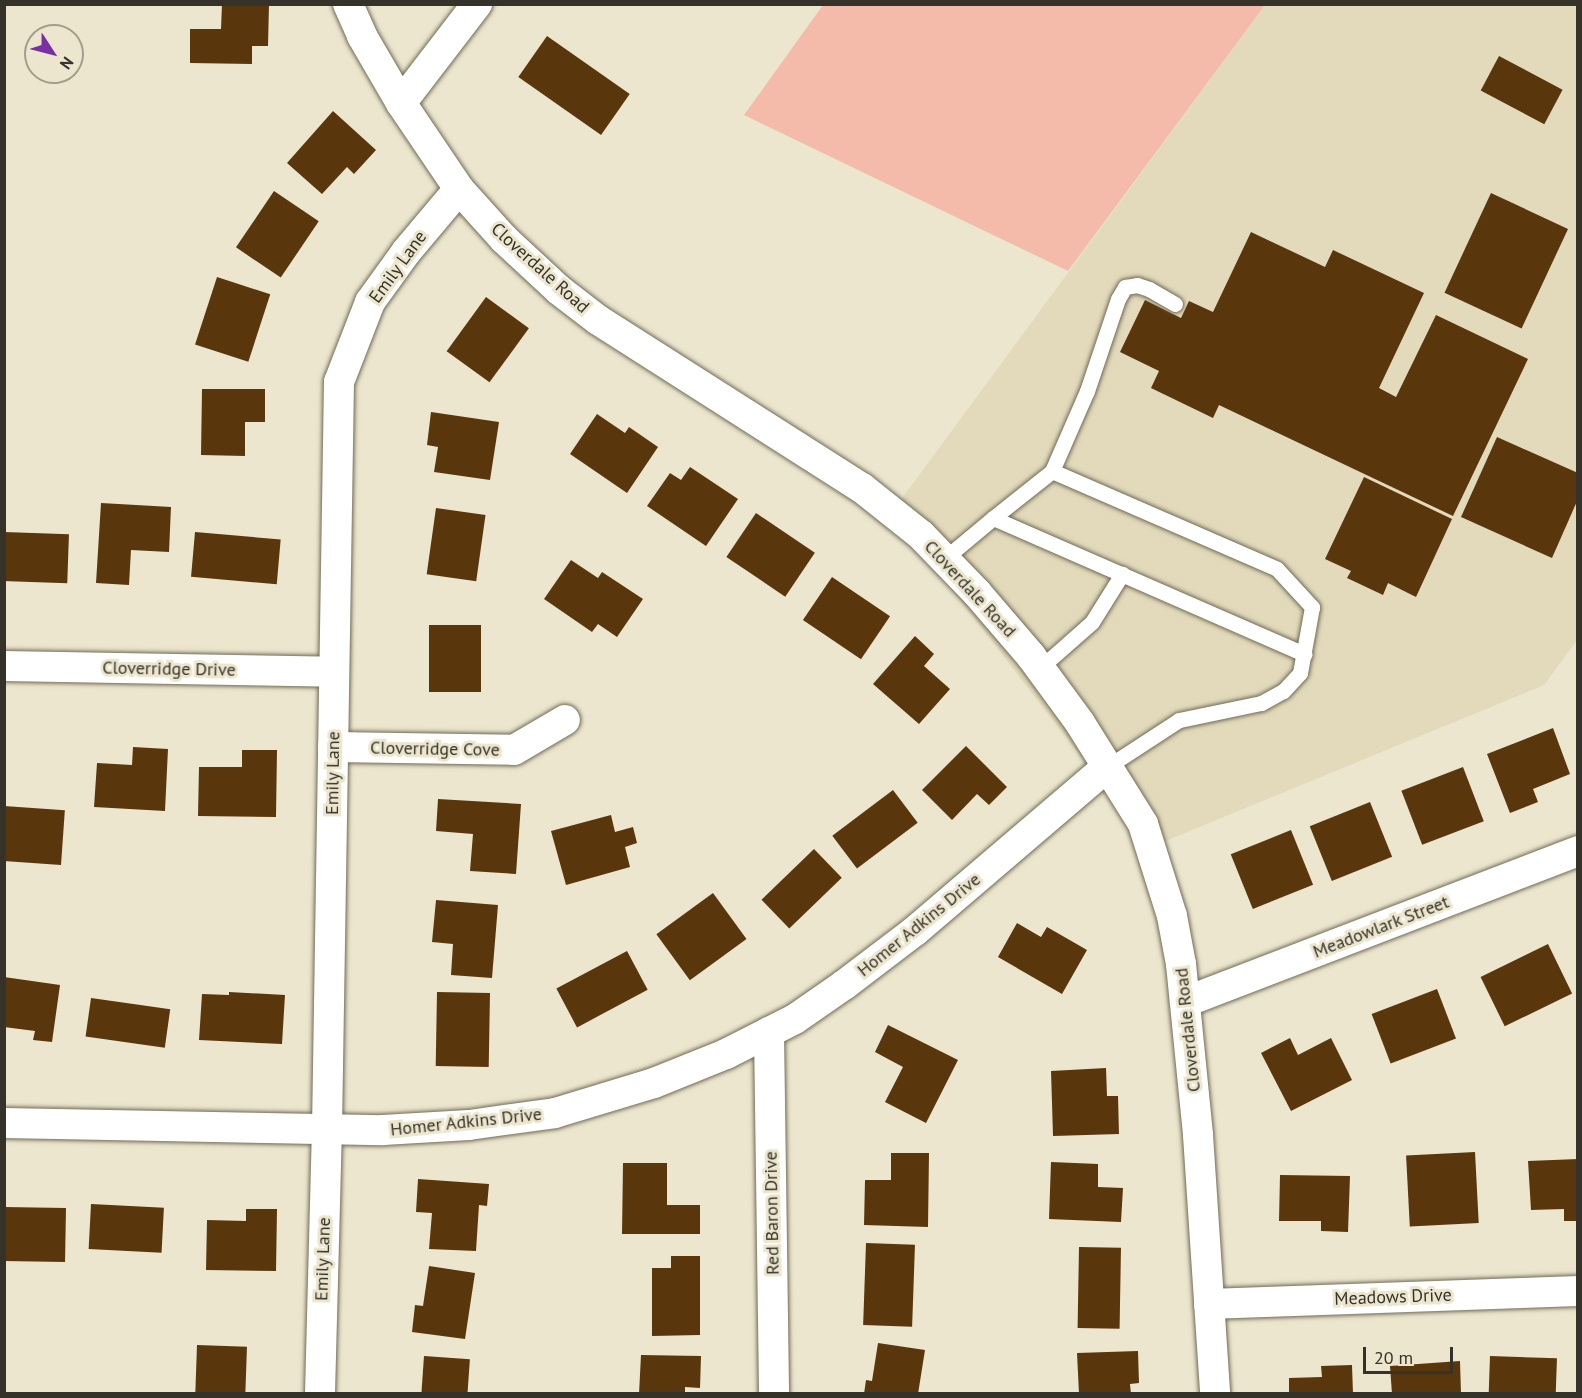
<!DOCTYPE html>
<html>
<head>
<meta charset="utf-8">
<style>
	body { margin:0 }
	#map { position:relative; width:1582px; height:1398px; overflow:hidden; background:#ece6ce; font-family:"PT Sans",sans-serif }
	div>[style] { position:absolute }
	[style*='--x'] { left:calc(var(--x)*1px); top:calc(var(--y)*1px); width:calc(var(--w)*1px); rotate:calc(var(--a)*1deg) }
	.built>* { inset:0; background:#e2dabb }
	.green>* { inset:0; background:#f4bbaa }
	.building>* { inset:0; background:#5a360c; transform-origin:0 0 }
	.roads { filter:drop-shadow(0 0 2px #716b57) drop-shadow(0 0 2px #716b57) }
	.service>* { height:15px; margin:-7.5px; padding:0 7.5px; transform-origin:7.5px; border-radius:7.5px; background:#fff }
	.minor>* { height:30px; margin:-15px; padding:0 15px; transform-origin:15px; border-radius:15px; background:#fff }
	span { translate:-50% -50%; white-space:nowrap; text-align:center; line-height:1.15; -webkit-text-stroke:6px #ece6ce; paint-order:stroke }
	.street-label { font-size:18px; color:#353229 }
	.frame { position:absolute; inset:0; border:6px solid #353229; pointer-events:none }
	.north { position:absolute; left:24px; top:24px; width:60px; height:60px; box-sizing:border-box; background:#ece6ce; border:2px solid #a39e8c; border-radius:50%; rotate:126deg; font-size:16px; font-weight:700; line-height:24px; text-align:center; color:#353229 }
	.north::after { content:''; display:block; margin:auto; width:21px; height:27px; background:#7a30a2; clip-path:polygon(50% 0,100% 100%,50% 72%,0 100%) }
	.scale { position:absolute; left:1363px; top:1347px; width:90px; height:27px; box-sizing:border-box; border:3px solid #353229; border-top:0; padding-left:8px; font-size:18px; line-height:21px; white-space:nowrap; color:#353229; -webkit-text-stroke:4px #ece6ce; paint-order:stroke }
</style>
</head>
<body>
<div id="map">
	<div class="built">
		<i style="clip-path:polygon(1265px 5px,1577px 5px,1577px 640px,1544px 685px,1151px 847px,892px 512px)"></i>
	</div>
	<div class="green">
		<i style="clip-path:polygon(823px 5px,823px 4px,1265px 5px,1068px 271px,744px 115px)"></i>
	</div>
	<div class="building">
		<i style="clip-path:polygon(222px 4px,269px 4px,268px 46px,252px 46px,252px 64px,190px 63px,190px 29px,221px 29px)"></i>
		<i style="left:547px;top:36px;width:101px;height:50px;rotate:35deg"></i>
		<i style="left:1499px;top:56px;width:72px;height:39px;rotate:28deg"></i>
		<i style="clip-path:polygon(333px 111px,376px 150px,354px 174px,347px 167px,322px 194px,287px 163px)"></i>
		<i style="left:274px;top:191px;width:54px;height:68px;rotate:34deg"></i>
		<i style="left:1491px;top:193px;width:85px;height:110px;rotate:25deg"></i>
		<i style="clip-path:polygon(1251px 232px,1325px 267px,1333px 250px,1424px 293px,1379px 388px,1396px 397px,1436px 315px,1528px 359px,1453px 516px,1219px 405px,1213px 418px,1151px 388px,1159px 371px,1120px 352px,1145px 300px,1181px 318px,1189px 301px,1213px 312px)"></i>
		<i style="left:217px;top:277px;width:56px;height:71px;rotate:18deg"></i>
		<i style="left:486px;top:297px;width:53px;height:67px;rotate:36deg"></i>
		<i style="clip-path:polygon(202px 389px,265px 389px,265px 422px,245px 422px,245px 456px,201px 455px)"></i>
		<i style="clip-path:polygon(431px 412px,499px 422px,490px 480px,434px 472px,438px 447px,427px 445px)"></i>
		<i style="clip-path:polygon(597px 414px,625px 433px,629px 427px,658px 447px,627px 493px,570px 454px)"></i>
		<i style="clip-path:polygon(1497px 437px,1578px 473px,1578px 499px,1552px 558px,1461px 517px)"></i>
		<i style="clip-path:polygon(690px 467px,738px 499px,706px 546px,647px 506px,670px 473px,681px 480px)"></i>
		<i style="clip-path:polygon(1364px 477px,1452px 519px,1416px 597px,1388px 583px,1383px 595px,1347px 578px,1351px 571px,1325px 559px)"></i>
		<i style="clip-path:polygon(101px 503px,171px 507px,169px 552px,131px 550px,129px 585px,96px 583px)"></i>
		<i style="left:436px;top:508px;width:50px;height:67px;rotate:8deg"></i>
		<i style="left:756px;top:513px;width:71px;height:53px;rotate:34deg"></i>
		<i style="left:4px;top:532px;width:65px;height:49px;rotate:2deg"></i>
		<i style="left:195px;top:532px;width:86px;height:45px;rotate:5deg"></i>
		<i style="clip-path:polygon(571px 560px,598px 578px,602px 572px,643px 599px,617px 637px,598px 624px,592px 632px,544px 599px)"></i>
		<i style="left:832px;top:577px;width:70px;height:52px;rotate:34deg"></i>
		<i style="left:429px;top:625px;width:52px;height:67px"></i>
		<i style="clip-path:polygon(915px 636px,934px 654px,924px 666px,950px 689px,919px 724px,873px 684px)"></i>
		<i style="clip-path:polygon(1553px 728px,1570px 774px,1533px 789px,1538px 802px,1510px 813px,1487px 754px)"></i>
		<i style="clip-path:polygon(966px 746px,1007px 787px,989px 805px,977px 794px,952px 820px,922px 790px)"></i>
		<i style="clip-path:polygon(133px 747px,168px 749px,165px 811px,94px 807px,97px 763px,132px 765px)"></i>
		<i style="clip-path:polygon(242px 750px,277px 750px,276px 817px,198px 816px,199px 767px,242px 767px)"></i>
		<i style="left:1463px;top:767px;width:58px;height:66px;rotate:69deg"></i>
		<i style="left:893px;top:790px;width:41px;height:76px;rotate:53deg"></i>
		<i style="clip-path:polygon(438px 799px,521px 804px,516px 874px,470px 871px,473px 834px,436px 831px)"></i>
		<i style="left:1370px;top:802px;width:59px;height:65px;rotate:68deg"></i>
		<i style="left:4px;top:806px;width:61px;height:55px;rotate:4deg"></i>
		<i style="clip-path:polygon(611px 815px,615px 832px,633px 827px,637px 843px,625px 847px,630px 867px,566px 885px,551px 831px)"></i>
		<i style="left:1291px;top:830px;width:59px;height:65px;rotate:68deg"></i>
		<i style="left:814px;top:849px;width:40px;height:73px;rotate:46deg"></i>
		<i style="left:713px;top:893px;width:57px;height:70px;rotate:54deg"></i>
		<i style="clip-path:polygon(436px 900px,498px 905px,492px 978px,451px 975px,453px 944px,432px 942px)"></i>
		<i style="clip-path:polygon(1017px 923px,1041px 937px,1047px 927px,1087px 950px,1062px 994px,998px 957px)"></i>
		<i style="left:1548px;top:944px;width:55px;height:75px;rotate:64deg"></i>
		<i style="left:627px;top:951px;width:44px;height:80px;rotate:62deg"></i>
		<i style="clip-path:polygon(4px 977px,60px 985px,52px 1042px,33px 1040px,35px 1031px,4px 1027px)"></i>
		<i style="left:1437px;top:989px;width:53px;height:70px;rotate:69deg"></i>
		<i style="clip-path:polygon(229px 992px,285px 995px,282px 1044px,199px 1040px,202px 994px,229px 995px)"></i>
		<i style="left:437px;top:992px;width:53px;height:74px;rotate:1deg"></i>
		<i style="left:91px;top:998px;width:80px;height:39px;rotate:8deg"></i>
		<i style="clip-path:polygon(888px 1025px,958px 1060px,926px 1123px,885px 1102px,903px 1067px,875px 1052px)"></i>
		<i style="clip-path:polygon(1290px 1038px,1298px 1055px,1331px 1038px,1352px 1080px,1291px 1111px,1261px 1053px)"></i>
		<i style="clip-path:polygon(1106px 1068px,1107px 1096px,1118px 1096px,1119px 1134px,1053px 1136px,1051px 1071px)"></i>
		<i style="left:1475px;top:1152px;width:71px;height:69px;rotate:87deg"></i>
		<i style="clip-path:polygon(891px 1153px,929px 1153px,928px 1227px,864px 1225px,865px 1180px,891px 1180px)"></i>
		<i style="clip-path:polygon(1578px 1159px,1578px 1221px,1564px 1221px,1564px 1209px,1531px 1210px,1528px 1161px)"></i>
		<i style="clip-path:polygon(1051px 1162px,1098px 1164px,1098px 1187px,1123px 1188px,1121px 1222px,1049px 1219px)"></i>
		<i style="clip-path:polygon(623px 1163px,667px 1163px,667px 1205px,700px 1205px,700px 1234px,622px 1234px)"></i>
		<i style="clip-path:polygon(1280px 1175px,1350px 1176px,1348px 1232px,1321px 1231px,1321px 1221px,1279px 1221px)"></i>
		<i style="clip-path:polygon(418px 1179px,489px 1184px,487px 1206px,479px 1205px,476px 1251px,429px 1249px,432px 1213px,416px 1212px)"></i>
		<i style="left:91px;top:1204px;width:73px;height:45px;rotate:3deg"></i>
		<i style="left:4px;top:1207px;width:62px;height:54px;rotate:1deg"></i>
		<i style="clip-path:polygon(246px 1209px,277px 1209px,276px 1271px,206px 1270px,207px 1220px,246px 1221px)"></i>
		<i style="left:866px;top:1243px;width:49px;height:82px;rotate:2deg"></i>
		<i style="left:1079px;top:1247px;width:42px;height:81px;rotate:1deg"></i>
		<i style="clip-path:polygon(671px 1256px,700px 1256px,700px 1335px,652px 1336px,652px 1268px,671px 1268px)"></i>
		<i style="clip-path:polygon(429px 1266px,475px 1273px,465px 1339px,412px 1332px,415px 1305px,423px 1306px)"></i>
		<i style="clip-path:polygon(878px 1343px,925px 1350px,918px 1394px,864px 1394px,866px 1380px,872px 1381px)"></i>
		<i style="left:197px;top:1345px;width:50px;height:49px;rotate:2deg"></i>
		<i style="clip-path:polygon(1138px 1351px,1139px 1383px,1130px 1384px,1131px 1394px,1079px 1394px,1077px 1353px)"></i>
		<i style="clip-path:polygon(641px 1355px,701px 1356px,700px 1388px,685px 1387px,685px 1394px,639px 1394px)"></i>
		<i style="left:424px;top:1356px;width:46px;height:38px;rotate:4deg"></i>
		<i style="left:1490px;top:1356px;width:67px;height:38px;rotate:2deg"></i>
		<i style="clip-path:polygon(1460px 1361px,1461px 1394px,1392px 1394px,1390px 1366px)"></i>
		<i style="clip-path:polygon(1352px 1365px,1353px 1394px,1289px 1394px,1289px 1378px,1322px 1377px,1321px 1366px)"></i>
	</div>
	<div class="roads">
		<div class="service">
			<i style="--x:1052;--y:471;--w:87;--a:-66.4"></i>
			<i style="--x:1087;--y:391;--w:97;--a:-71.4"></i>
			<i style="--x:1118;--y:299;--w:14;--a:-60"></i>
			<i style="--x:1125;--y:287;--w:12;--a:-9"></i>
			<i style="--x:1137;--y:285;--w:13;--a:18"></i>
			<i style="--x:1149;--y:289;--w:30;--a:30"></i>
			<i style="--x:993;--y:518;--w:75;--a:-38.5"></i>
			<i style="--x:1052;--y:471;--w:245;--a:23.5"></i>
			<i style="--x:1277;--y:569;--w:52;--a:47.4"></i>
			<i style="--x:1312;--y:607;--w:67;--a:100.3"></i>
			<i style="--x:1300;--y:673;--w:25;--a:133"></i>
			<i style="--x:1283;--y:691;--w:25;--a:151"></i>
			<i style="--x:1261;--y:703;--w:84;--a:168.3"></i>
			<i style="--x:1179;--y:720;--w:86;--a:146.9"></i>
			<i style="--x:944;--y:559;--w:64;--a:-39.9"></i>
			<i style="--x:993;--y:518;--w:340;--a:23.6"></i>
			<i style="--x:1040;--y:668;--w:69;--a:-41.5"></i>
			<i style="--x:1092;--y:622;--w:57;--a:-58"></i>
		</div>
		<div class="minor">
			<i style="--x:348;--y:4;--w:35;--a:66"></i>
			<i style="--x:362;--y:36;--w:78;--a:59.8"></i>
			<i style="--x:401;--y:103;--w:104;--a:56"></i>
			<i style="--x:459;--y:189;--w:67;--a:48"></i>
			<i style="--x:504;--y:239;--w:75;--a:42.8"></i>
			<i style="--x:559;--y:290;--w:49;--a:37.6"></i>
			<i style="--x:598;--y:320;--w:313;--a:32.5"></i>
			<i style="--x:862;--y:488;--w:75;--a:38.5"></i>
			<i style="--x:921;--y:535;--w:81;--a:46"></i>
			<i style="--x:977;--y:593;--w:83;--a:49.4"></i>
			<i style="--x:1031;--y:656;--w:83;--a:53.8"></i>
			<i style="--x:1080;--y:723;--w:119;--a:58"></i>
			<i style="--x:1143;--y:824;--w:96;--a:72.5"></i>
			<i style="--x:1172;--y:916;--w:49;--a:79.4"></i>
			<i style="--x:1181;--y:964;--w:172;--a:84.3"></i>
			<i style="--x:1198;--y:1135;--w:260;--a:86.2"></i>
			<i style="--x:401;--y:103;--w:125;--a:-52.5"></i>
			<i style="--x:4;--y:666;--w:330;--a:1"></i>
			<i style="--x:333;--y:747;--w:181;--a:0.9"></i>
			<i style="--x:514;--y:750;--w:59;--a:-30.5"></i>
			<i style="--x:1185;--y:1002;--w:421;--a:-21"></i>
			<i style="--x:769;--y:1032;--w:362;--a:89.2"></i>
			<i style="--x:4;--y:1123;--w:379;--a:1.1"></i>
			<i style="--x:383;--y:1130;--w:86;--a:-3.3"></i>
			<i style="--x:469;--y:1125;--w:87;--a:-7.9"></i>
			<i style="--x:555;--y:1113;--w:103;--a:-16.9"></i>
			<i style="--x:654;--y:1083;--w:78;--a:-21.9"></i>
			<i style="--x:726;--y:1054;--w:77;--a:-26.9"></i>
			<i style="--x:795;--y:1019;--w:60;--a:-34.8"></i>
			<i style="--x:844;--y:985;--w:89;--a:-37.3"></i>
			<i style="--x:915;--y:931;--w:253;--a:-40.5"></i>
			<i style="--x:1209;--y:1304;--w:369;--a:-2"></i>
			<i style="--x:320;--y:1394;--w:265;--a:-88.5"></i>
			<i style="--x:327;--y:1129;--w:747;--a:-89.08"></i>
			<i style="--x:339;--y:382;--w:86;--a:-68.8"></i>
			<i style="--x:370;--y:302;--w:62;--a:-54.2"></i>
			<i style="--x:406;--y:252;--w:82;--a:-49.9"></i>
		</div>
	</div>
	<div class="street-label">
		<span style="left:398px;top:267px;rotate:-54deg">Emily Lane</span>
		<span style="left:540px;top:268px;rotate:42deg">Cloverdale Road</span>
		<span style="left:970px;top:589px;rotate:47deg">Cloverdale Road</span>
		<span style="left:169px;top:669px;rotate:1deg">Cloverridge Drive</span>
		<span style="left:435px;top:749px;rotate:1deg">Cloverridge Cove</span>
		<span style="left:333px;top:773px;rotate:-89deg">Emily Lane</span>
		<span style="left:919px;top:925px;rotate:-39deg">Homer Adkins Drive</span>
		<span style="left:1381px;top:927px;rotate:-21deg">Meadowlark Street</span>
		<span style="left:1188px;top:1030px;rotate:-96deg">Cloverdale Road</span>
		<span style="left:466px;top:1122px;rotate:-6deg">Homer Adkins Drive</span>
		<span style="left:772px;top:1213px;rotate:-91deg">Red Baron Drive</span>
		<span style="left:323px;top:1259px;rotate:-88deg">Emily Lane</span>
		<span style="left:1393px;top:1297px;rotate:-2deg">Meadows Drive</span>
	</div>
	<div class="frame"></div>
	<div class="north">N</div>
	<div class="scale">20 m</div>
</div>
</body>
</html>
